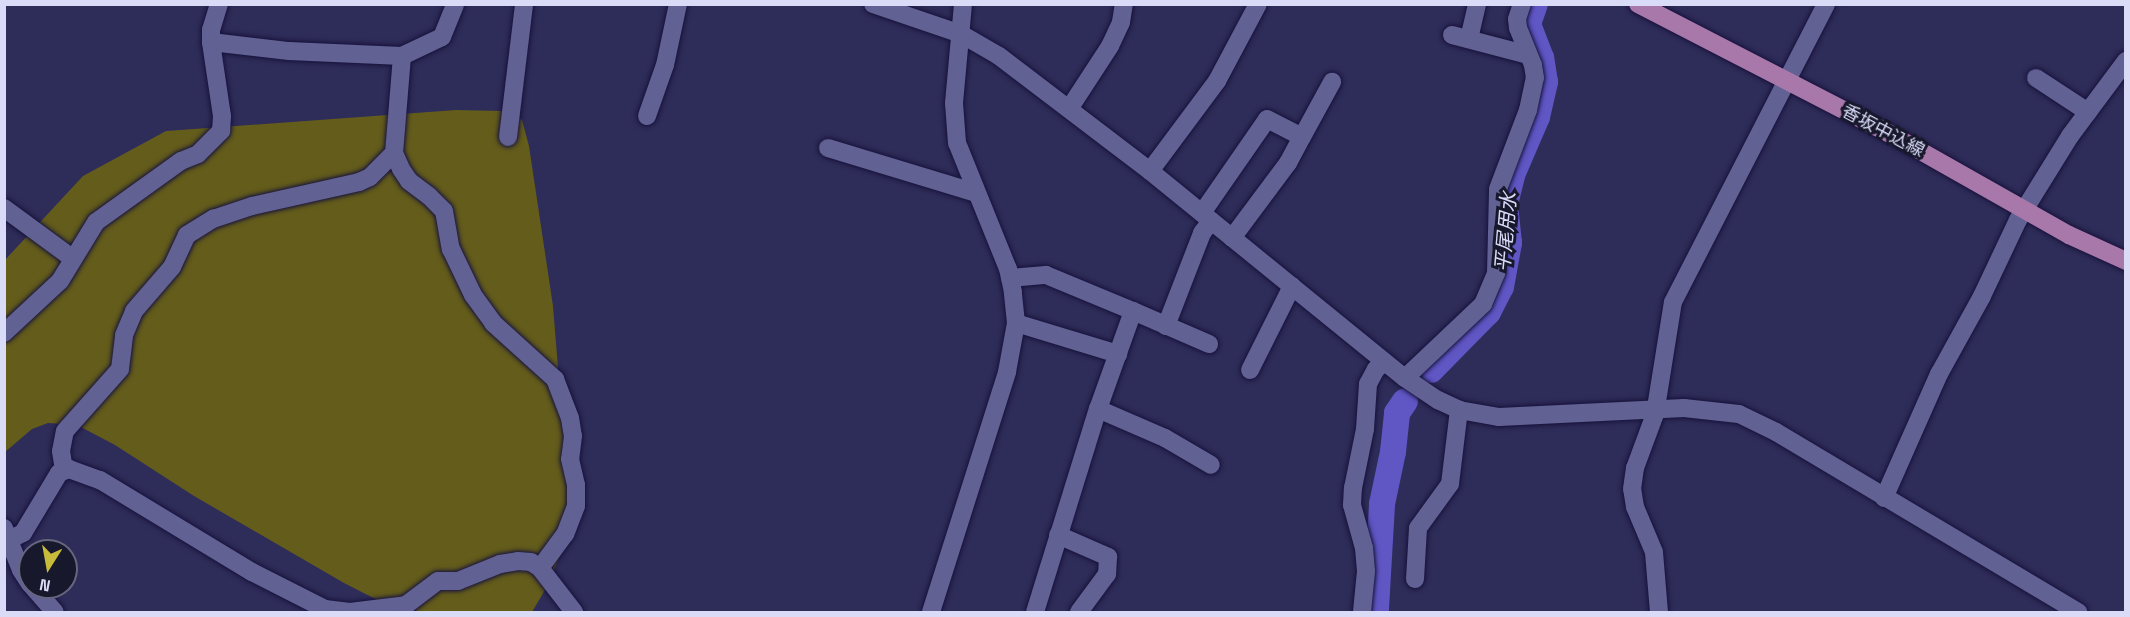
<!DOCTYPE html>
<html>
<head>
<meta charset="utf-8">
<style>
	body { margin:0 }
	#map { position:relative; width:2130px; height:617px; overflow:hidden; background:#2e2c58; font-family:"Space Grotesk","Noto Sans JP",sans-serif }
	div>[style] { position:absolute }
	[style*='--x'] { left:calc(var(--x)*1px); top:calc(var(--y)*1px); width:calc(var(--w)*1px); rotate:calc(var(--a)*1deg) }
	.green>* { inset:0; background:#635c1b }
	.river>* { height:26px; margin:-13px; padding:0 13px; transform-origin:13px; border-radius:13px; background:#6056c4 }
	.roads { filter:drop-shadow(0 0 2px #17123c) drop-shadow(0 0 2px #17123c) }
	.minor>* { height:18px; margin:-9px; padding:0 9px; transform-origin:9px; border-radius:9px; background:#616193 }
	.major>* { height:18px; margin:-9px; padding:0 9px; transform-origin:9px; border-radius:9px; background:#a978aa }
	span { translate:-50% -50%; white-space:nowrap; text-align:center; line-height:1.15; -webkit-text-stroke:6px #18182c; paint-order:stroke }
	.street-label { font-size:18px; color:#d9dbf7 }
	.water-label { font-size:20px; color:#d9daf7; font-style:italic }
	.frame { position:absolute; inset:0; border:6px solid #d9dbf7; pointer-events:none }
	.north { position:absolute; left:18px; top:539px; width:60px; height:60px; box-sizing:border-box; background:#18182c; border:2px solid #65667d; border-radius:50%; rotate:191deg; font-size:16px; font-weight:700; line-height:24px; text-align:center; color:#d9dbf7 }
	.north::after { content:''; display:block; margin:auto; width:21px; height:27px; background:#c8bb3b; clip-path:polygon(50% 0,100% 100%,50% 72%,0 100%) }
</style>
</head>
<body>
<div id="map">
	<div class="green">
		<i style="clip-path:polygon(456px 110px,502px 111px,522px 120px,529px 146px,553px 306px,569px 504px,561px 553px,549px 583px,532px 612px,431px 612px,395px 609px,344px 583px,194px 496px,115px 445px,77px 425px,48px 423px,32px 429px,5px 452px,4px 261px,83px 176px,166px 131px)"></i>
	</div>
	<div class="river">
		<i style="--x:1431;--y:370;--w:81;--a:-45.5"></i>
		<i style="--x:1488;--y:312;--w:28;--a:-63"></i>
		<i style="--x:1501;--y:287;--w:45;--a:-79.7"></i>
		<i style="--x:1509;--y:243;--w:39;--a:-96"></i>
		<i style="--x:1505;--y:204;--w:30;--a:-76"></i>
		<i style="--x:1512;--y:175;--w:63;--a:-66.7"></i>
		<i style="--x:1537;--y:117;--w:36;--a:-77"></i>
		<i style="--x:1545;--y:82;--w:24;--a:-99"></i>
		<i style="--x:1541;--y:58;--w:36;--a:-111"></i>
		<i style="--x:1528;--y:24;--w:21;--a:-71"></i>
		<i style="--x:1376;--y:609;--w:105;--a:-86.7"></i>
		<i style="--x:1382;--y:504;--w:53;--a:-78.1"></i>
		<i style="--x:1393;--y:452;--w:39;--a:-84"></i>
		<i style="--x:1397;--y:413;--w:14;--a:-56"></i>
	</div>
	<div class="roads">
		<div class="minor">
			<i style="--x:873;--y:4;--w:93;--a:18.8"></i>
			<i style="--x:961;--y:34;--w:44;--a:30.1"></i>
			<i style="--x:999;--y:56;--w:190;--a:37.3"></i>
			<i style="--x:1150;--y:171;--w:328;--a:39.1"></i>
			<i style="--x:1405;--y:378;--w:40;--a:34"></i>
			<i style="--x:1438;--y:400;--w:23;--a:25"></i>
			<i style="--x:1459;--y:410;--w:41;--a:9.9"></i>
			<i style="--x:1499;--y:417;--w:185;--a:-2.8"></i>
			<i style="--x:1684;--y:408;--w:55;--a:6.2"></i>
			<i style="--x:1739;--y:414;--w:41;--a:25.9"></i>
			<i style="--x:1776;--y:432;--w:352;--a:30.8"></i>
			<i style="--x:1452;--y:35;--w:79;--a:14.7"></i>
			<i style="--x:1469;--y:39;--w:36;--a:-77"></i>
			<i style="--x:211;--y:42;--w:79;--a:6.6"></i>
			<i style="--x:289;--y:51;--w:113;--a:2.5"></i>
			<i style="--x:402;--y:56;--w:44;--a:-25.4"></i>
			<i style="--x:442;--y:37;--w:35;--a:-68"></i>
			<i style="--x:402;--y:56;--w:97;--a:94.7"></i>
			<i style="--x:394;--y:153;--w:17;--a:66"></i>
			<i style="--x:401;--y:169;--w:14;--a:56"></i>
			<i style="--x:409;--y:181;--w:25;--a:37"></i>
			<i style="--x:429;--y:196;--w:21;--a:45"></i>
			<i style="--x:444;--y:211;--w:39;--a:80"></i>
			<i style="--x:451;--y:249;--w:51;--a:64.4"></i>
			<i style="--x:473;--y:295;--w:34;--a:54"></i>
			<i style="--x:493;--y:323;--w:84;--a:42.1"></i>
			<i style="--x:555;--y:379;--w:42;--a:69"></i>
			<i style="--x:570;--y:418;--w:18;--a:81"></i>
			<i style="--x:573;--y:436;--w:23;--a:97"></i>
			<i style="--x:570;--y:459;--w:27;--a:77"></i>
			<i style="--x:576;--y:485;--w:21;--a:90"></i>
			<i style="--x:576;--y:506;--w:30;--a:111"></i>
			<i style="--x:565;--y:534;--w:42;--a:126.3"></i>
			<i style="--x:2036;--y:78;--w:62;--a:33.2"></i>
			<i style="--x:1069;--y:109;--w:75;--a:-56.9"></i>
			<i style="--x:1110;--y:46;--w:26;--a:-65"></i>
			<i style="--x:1121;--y:22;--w:18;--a:-81"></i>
			<i style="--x:647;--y:116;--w:54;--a:-70.6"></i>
			<i style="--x:665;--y:65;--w:62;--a:-78"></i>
			<i style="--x:508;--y:137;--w:134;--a:-83.1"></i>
			<i style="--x:828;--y:148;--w:155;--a:16.9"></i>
			<i style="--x:1150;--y:171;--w:112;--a:-53.3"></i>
			<i style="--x:1217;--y:81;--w:87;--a:-62"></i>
			<i style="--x:4;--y:208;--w:84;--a:36.3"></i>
			<i style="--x:1202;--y:213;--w:114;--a:-55.3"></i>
			<i style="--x:1267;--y:119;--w:39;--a:27"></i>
			<i style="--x:1302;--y:137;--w:63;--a:-61.4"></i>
			<i style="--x:1232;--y:238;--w:94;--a:-53.3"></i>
			<i style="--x:1288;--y:163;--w:30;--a:-62"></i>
			<i style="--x:1010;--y:278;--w:36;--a:-5"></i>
			<i style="--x:1046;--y:275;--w:94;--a:22.5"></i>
			<i style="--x:1016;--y:323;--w:107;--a:16.9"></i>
			<i style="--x:1166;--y:326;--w:100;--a:-68.8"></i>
			<i style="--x:1202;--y:233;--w:15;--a:-53"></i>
			<i style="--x:4;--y:333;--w:76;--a:-42.9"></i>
			<i style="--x:60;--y:281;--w:69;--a:-58.6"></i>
			<i style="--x:96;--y:222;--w:105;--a:-35.7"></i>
			<i style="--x:181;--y:161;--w:18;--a:-22"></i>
			<i style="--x:198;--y:154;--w:33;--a:-45"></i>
			<i style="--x:221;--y:131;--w:15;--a:-86"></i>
			<i style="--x:222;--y:116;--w:75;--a:-98.5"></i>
			<i style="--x:211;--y:42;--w:12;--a:-90"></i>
			<i style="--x:211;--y:30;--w:27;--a:-73"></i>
			<i style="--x:1250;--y:370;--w:94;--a:-63.4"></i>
			<i style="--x:1405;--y:378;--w:108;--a:-43.5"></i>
			<i style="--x:1483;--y:304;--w:34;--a:-67"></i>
			<i style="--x:1496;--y:273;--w:84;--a:-88.6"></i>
			<i style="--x:1498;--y:189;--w:85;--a:-69.2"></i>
			<i style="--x:1528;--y:110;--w:33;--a:-78"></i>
			<i style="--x:1535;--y:78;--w:13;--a:-99"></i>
			<i style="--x:1533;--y:65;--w:40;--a:-112"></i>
			<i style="--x:1518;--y:28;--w:9;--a:-96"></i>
			<i style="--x:1517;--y:19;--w:16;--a:-72"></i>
			<i style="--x:1098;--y:409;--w:73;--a:23.4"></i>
			<i style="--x:1165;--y:438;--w:53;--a:30.4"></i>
			<i style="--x:64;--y:470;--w:19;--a:-99"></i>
			<i style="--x:61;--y:451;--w:20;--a:-79"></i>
			<i style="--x:65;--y:431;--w:83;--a:-48.4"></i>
			<i style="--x:120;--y:369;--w:34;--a:-83"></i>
			<i style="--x:124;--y:335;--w:26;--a:-67"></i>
			<i style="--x:134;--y:311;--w:58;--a:-49.2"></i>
			<i style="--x:172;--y:267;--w:35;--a:-65"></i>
			<i style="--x:187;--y:235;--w:31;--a:-32"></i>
			<i style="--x:213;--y:219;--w:41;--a:-18.4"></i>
			<i style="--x:252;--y:206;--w:110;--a:-12.6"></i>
			<i style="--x:359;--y:182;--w:12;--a:-24"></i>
			<i style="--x:370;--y:177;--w:34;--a:-45"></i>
			<i style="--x:1884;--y:498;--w:136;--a:-66.1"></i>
			<i style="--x:1939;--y:374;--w:89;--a:-61.1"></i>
			<i style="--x:1982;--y:296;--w:84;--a:-64.7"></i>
			<i style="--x:2018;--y:220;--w:99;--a:-58.2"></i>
			<i style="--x:2070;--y:136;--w:94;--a:-53.3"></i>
			<i style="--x:4;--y:528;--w:45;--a:68"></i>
			<i style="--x:21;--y:570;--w:17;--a:57"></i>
			<i style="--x:1058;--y:535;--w:55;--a:23.7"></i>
			<i style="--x:1108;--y:557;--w:17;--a:93"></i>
			<i style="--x:1107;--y:574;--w:47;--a:126.4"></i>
			<i style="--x:9;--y:540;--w:16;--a:-27"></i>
			<i style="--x:23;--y:533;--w:70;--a:-59"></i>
			<i style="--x:59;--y:473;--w:11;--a:-22"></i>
			<i style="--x:69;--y:469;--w:33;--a:20"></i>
			<i style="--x:100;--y:480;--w:178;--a:31.2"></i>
			<i style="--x:252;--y:572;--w:82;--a:26.9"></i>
			<i style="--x:325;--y:609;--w:25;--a:7"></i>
			<i style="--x:350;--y:612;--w:56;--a:-7.1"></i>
			<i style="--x:406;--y:605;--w:40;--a:-37"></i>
			<i style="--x:438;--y:581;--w:20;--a:0"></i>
			<i style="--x:458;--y:581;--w:45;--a:-22"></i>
			<i style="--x:500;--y:564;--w:18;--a:-9"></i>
			<i style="--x:518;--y:561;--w:13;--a:4"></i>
			<i style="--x:531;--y:562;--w:11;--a:34"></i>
			<i style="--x:540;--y:568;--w:56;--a:52.3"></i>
			<i style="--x:1415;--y:579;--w:51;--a:-86.6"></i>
			<i style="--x:1418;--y:528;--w:54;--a:-54"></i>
			<i style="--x:1450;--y:484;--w:75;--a:-83.1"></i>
			<i style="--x:33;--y:587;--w:33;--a:49"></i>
			<i style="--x:931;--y:612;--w:252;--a:-72.4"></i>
			<i style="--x:1007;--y:372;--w:50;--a:-79.6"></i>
			<i style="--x:1016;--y:323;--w:31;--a:-96"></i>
			<i style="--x:1013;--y:292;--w:24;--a:-102"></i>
			<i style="--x:1008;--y:269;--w:136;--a:-112"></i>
			<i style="--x:957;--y:143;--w:40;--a:-94.3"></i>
			<i style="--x:954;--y:103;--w:99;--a:-84.8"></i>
			<i style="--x:1035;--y:612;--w:213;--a:-72.8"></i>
			<i style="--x:1098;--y:409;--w:104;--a:-70.3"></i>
			<i style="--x:1133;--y:311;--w:83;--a:23.5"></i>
			<i style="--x:1362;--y:612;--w:41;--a:-84.4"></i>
			<i style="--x:1366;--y:571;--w:23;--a:-95"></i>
			<i style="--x:1364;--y:548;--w:45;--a:-105.6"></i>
			<i style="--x:1352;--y:505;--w:17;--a:-87"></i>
			<i style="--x:1353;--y:488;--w:60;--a:-78.5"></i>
			<i style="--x:1365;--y:429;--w:45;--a:-86.2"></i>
			<i style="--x:1368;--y:384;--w:17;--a:-62"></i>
			<i style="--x:1376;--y:369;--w:11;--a:-38"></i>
			<i style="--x:1659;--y:612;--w:60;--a:-94.8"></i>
			<i style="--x:1654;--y:552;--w:49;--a:-112.9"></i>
			<i style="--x:1635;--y:507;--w:18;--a:-99"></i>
			<i style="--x:1632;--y:489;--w:21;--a:-82"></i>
			<i style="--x:1635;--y:468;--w:58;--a:-69.7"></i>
			<i style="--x:1655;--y:414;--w:113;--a:-80.9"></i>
			<i style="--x:1673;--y:302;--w:335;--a:-62.8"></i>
		</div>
		<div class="major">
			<i style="--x:1638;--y:4;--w:288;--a:27.3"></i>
			<i style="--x:1894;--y:136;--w:201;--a:29.5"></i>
			<i style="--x:2069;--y:235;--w:63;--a:24.5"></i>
		</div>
	</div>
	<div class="street-label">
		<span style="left:1883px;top:131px;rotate:28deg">香坂中込線</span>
	</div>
	<div class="water-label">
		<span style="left:1506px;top:232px;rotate:-85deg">平尾用水</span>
	</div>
	<div class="frame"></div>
	<div class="north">N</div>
</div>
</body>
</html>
